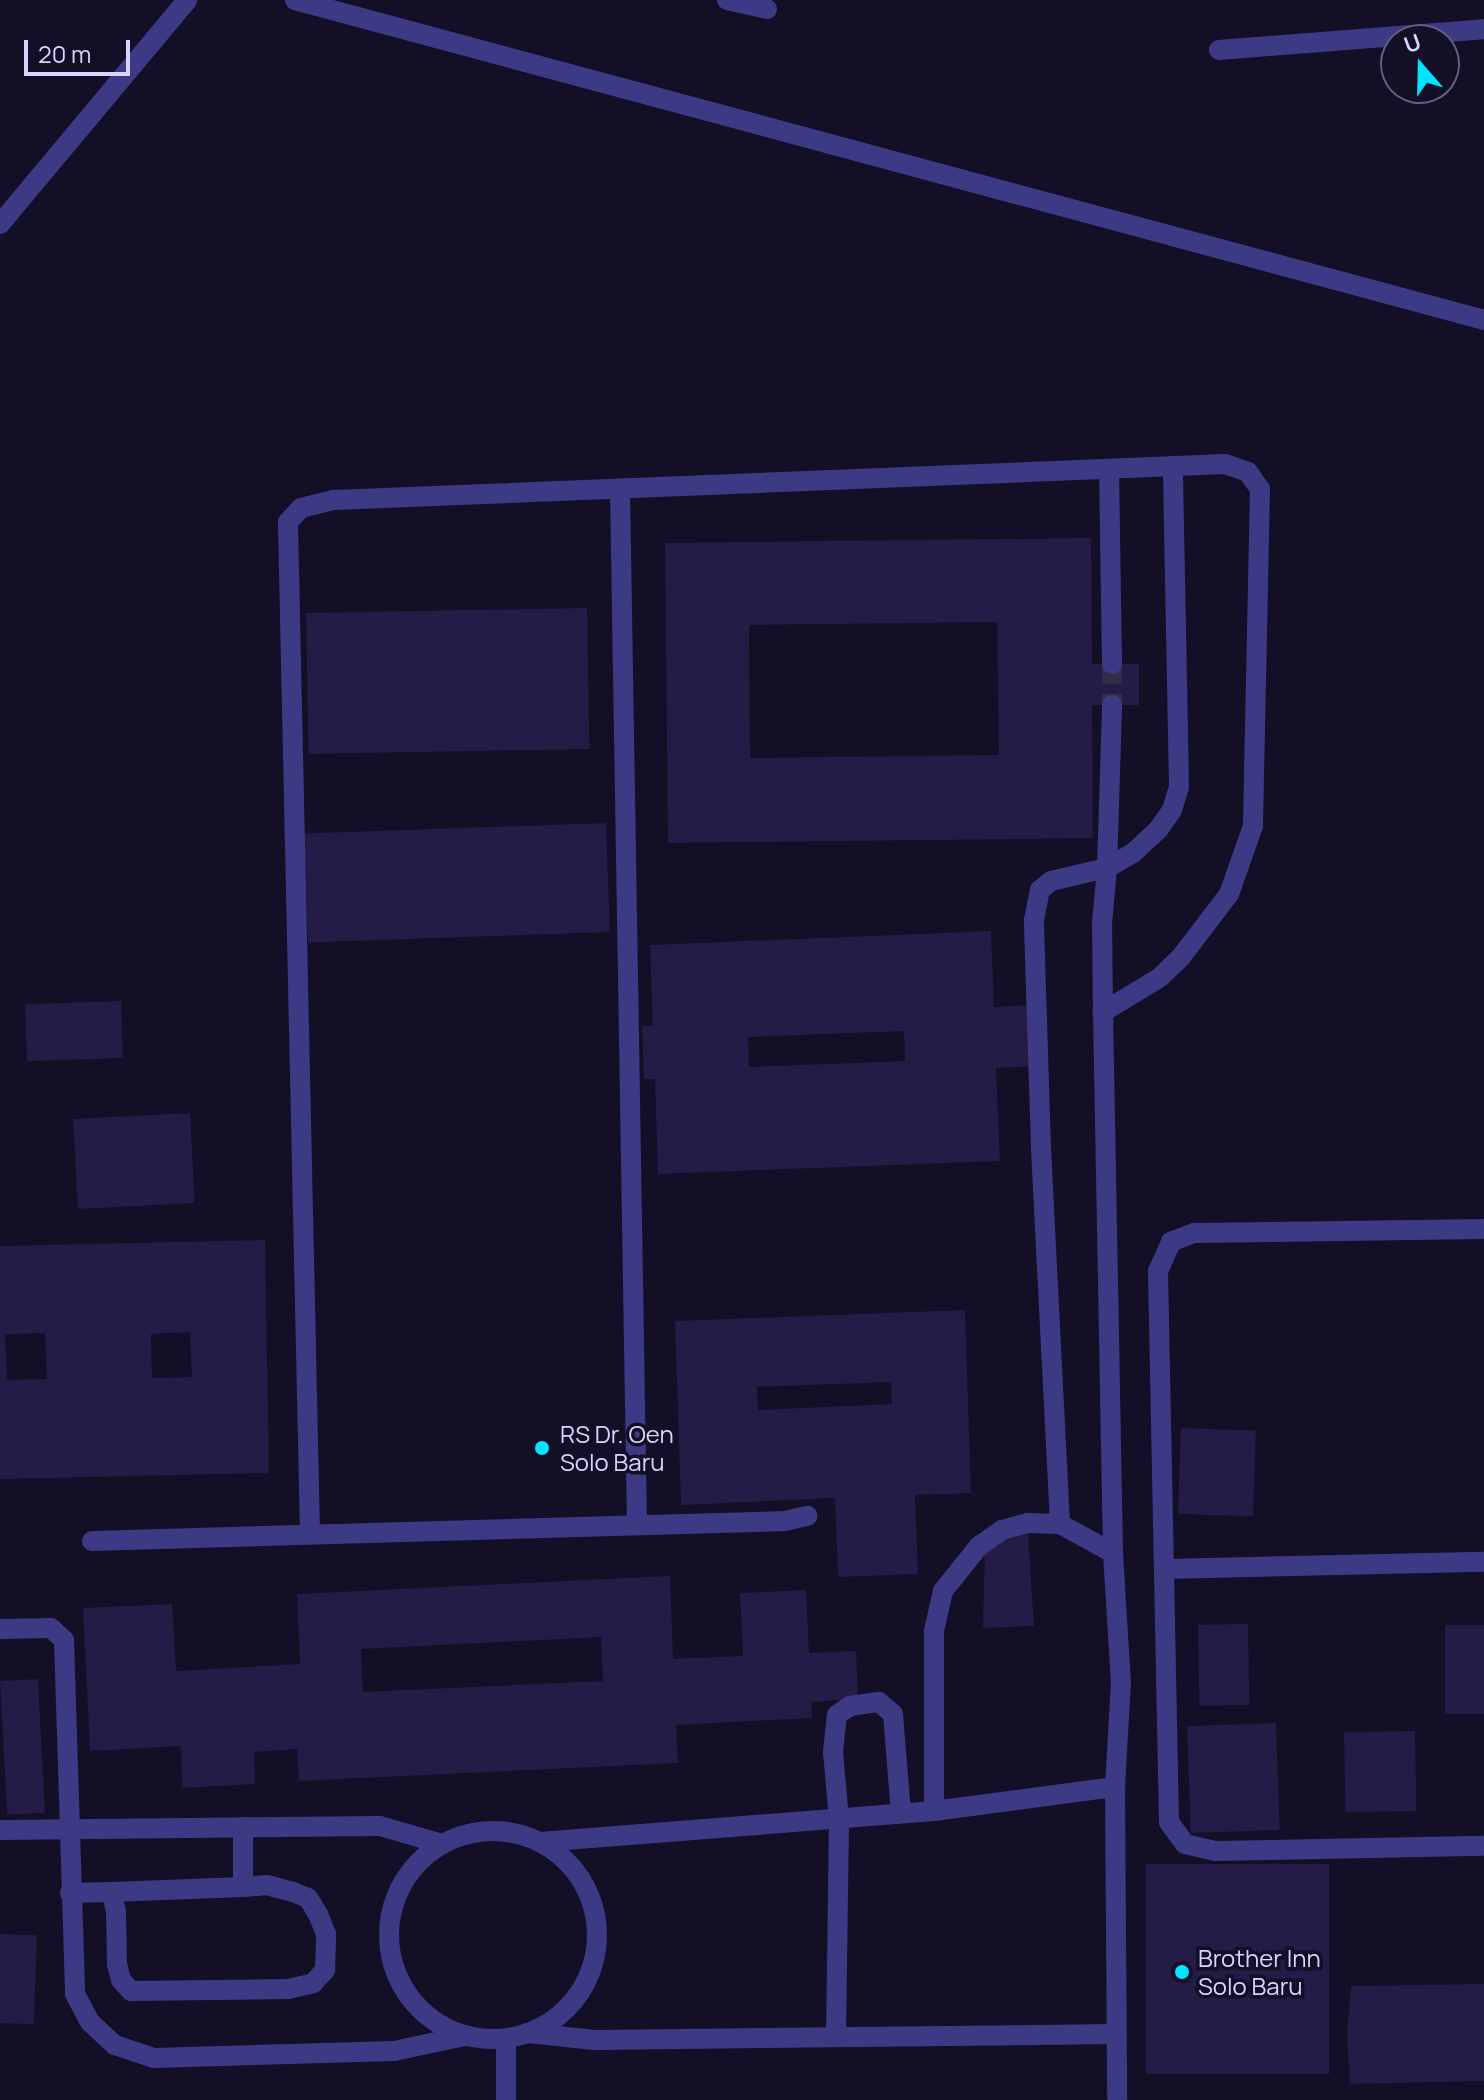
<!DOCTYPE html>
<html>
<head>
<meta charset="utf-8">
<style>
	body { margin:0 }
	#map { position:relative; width:1484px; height:2100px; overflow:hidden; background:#130f26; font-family:Manrope,sans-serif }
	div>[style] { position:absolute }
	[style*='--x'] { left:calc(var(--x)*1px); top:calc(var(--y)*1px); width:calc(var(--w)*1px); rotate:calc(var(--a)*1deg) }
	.building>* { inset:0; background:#241b47; transform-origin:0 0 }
	.minor-tunnel>* { height:20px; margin-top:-10px; transform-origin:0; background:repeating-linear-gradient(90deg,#312d47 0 20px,transparent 0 30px) }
	.minor>* { height:20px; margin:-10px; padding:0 10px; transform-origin:10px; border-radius:10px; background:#3d3a85 }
	.minor>.ring { margin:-10px; padding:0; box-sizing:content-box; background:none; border:20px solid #3d3a85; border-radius:50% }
	.dots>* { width:22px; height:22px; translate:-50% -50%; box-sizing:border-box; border:4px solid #130f26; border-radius:50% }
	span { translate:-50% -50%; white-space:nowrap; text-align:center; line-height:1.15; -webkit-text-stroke:7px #130f26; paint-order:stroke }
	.poi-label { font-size:24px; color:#d9d4ff }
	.left { translate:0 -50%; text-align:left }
	.north { position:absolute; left:1380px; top:24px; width:80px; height:80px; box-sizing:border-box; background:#130f26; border:2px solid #625e7d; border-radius:50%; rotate:340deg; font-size:22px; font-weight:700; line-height:32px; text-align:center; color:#d9d4ff }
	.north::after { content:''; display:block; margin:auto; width:28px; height:36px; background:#00e5ff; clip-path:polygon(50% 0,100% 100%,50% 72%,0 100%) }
	.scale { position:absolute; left:24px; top:40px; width:106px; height:36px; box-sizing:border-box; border:4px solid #d9d4ff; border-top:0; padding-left:10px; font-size:24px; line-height:28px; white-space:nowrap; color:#d9d4ff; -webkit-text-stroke:6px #130f26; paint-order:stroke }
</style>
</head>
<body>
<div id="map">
	<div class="building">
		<i style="clip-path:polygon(evenodd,1091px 538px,1092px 664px,1139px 664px,1139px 705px,1092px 705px,1093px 838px,668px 843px,665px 543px,1091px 538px,997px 622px,999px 755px,750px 758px,749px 625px,997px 622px)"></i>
		<i style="left:587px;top:608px;width:141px;height:281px;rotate:89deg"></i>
		<i style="left:606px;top:823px;width:109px;height:302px;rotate:88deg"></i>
		<i style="clip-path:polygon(evenodd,991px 931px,994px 1007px,1031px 1005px,1033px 1066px,996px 1068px,1000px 1161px,658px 1174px,655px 1079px,644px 1079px,642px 1026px,653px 1026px,650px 945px,991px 931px,904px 1031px,905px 1061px,749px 1067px,748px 1037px,904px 1031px)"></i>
		<i style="left:121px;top:1001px;width:57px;height:96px;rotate:88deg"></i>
		<i style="left:190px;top:1113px;width:90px;height:117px;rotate:87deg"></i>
		<i style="clip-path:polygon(evenodd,265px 1240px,269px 1473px,0 1479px,0 1246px,265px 1240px,190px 1332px,192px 1377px,152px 1378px,151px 1334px,190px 1332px,265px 1240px,45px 1333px,47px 1379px,7px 1380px,5px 1334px,45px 1333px)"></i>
		<i style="clip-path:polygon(evenodd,965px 1310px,971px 1493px,915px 1495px,918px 1574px,838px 1577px,835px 1498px,681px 1505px,675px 1321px,965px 1310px,891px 1382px,892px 1404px,758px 1410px,757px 1387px,891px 1382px)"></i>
		<i style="left:1181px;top:1428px;width:75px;height:86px;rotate:2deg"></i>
		<i style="clip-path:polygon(1028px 1534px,1034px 1626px,983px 1628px,985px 1544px)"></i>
		<i style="clip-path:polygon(evenodd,670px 1576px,673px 1659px,743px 1656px,740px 1593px,806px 1590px,809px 1653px,856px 1651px,858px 1699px,811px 1702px,812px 1718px,676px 1725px,678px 1763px,299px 1781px,297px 1749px,254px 1752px,255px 1784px,182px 1788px,181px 1746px,90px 1751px,83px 1608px,172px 1604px,176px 1671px,300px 1664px,297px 1594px,670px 1576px,601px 1637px,603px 1681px,363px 1692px,361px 1649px,601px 1637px)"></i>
		<i style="left:1248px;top:1624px;width:81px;height:50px;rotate:89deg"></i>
		<i style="left:1445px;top:1625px;width:39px;height:89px"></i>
		<i style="left:38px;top:1679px;width:134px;height:38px;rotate:87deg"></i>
		<i style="left:1276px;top:1723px;width:107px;height:89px;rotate:88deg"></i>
		<i style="left:1415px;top:1731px;width:80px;height:71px;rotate:89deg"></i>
		<i style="left:1146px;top:1864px;width:183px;height:210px"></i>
		<i style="left:0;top:1934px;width:37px;height:89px;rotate:2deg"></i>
		<i style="clip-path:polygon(1484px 1984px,1484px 2081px,1350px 2084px,1347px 2034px,1351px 1986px)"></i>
	</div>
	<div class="minor-tunnel">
		<i style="--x:1112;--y:664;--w:41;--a:90"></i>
	</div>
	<div class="minor">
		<i style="--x:295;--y:0;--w:1231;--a:15.06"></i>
		<i style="--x:727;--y:0;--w:41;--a:12.7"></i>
		<i style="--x:1219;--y:50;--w:266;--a:-4.5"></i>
		<i style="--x:0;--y:224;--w:292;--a:-50.1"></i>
		<i style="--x:1109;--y:470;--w:194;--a:89.1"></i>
		<i style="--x:620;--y:490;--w:1034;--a:89.06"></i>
		<i style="--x:1103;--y:1012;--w:89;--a:-90.6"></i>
		<i style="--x:1102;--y:923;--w:55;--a:-84.8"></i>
		<i style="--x:1107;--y:868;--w:30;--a:-30"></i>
		<i style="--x:1133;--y:853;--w:34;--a:-43"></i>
		<i style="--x:1158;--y:830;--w:24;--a:-55"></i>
		<i style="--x:1172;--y:810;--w:24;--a:-73"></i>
		<i style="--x:1179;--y:787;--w:321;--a:-91.1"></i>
		<i style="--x:1484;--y:1229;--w:290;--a:179.2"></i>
		<i style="--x:1194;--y:1233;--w:25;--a:159"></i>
		<i style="--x:1171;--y:1242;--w:32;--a:114"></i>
		<i style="--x:1158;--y:1271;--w:551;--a:88.86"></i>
		<i style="--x:1169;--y:1822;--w:27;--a:54"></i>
		<i style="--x:1185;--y:1844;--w:31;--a:13"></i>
		<i style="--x:1215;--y:1851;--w:269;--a:-1.1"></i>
		<i style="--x:1060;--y:1524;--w:376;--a:-92.9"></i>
		<i style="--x:1041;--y:1148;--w:228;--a:-91.8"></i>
		<i style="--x:1034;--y:920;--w:31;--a:-79"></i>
		<i style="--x:1040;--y:890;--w:14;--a:-39"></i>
		<i style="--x:1051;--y:881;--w:57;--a:-13.1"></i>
		<i style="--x:1107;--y:868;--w:163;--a:-88.2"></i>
		<i style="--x:310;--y:1533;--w:1011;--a:-91.25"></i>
		<i style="--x:288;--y:522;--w:19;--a:-47"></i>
		<i style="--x:301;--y:508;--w:34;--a:-14"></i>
		<i style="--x:334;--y:500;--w:892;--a:-2.31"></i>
		<i style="--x:1225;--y:464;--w:24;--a:19"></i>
		<i style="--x:1248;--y:472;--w:21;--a:55"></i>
		<i style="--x:1260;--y:489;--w:337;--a:91.2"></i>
		<i style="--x:1253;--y:826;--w:72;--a:109.4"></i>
		<i style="--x:1229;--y:894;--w:79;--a:127.3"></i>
		<i style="--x:1181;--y:957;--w:30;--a:136"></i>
		<i style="--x:1159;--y:978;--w:66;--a:148.7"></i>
		<i style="--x:1103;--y:1012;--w:541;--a:88.94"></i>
		<i style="--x:1113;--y:1553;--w:60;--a:-151.3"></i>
		<i style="--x:1060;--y:1524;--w:32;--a:-178"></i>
		<i style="--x:1028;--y:1523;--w:27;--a:165"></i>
		<i style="--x:1002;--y:1530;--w:28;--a:145"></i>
		<i style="--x:979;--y:1546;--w:58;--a:128.7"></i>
		<i style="--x:943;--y:1591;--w:41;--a:102.7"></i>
		<i style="--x:934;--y:1631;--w:180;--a:90"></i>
		<i style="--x:934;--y:1811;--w:392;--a:175.5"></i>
		<i style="--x:92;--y:1541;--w:693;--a:-1.65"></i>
		<i style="--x:785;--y:1521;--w:23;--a:-13"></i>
		<i style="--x:1113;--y:1553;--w:129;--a:86.5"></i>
		<i style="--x:1121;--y:1682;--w:105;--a:93.3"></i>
		<i style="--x:1165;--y:1569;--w:319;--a:-1.3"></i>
		<i style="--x:0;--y:1629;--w:51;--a:-1.1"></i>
		<i style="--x:51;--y:1628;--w:18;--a:43"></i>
		<i style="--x:64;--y:1640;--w:354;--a:88.2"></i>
		<i style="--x:75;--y:1994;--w:32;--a:62"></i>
		<i style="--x:90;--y:2022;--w:34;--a:43"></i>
		<i style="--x:115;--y:2045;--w:41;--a:18.4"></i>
		<i style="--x:154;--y:2058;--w:240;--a:-1.7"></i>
		<i style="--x:394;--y:2051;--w:72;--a:-12.1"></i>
		<i style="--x:934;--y:1811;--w:183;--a:-7.6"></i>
		<i style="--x:1115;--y:1787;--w:313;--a:89.6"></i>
		<i style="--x:0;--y:1830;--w:380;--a:-0.6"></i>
		<i style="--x:380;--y:1826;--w:65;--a:16.2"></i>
		<i class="ring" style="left:389px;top:1831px;width:188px;height:188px"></i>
		<i style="--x:112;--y:1892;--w:131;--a:-2.2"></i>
		<i style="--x:70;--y:1893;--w:42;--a:-1.4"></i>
		<i style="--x:112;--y:1892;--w:20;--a:79"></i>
		<i style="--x:116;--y:1912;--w:52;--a:88.9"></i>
		<i style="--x:117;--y:1964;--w:16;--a:76"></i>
		<i style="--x:121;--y:1980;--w:15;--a:48"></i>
		<i style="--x:131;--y:1991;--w:157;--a:-0.7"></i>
		<i style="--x:288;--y:1989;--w:26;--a:-13"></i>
		<i style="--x:313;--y:1983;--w:18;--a:-47"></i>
		<i style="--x:325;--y:1970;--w:36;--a:-88"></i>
		<i style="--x:326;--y:1934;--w:22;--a:-112"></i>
		<i style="--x:318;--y:1914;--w:19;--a:-122"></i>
		<i style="--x:308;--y:1898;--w:16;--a:-158"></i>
		<i style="--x:293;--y:1892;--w:27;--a:-165"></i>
		<i style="--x:267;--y:1885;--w:24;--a:175"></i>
		<i style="--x:243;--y:1887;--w:60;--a:-90"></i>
		<i style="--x:528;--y:2033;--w:67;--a:6"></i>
		<i style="--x:595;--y:2040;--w:520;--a:-0.66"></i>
		<i style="--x:836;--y:2037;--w:218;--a:-89.2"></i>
		<i style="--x:839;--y:1819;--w:67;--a:-95.1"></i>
		<i style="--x:833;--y:1752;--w:37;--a:-84"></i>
		<i style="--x:837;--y:1715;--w:16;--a:-35"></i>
		<i style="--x:850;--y:1706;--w:29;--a:-8"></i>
		<i style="--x:879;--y:1702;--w:18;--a:41"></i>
		<i style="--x:893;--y:1714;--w:99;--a:85.4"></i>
		<i style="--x:506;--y:2039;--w:61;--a:90"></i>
	</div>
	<div class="dots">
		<i style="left:542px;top:1448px;background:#00e5ff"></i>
		<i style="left:1182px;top:1972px;background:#00e5ff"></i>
	</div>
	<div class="poi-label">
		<span class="left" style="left:560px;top:1448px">RS Dr. Oen<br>Solo Baru</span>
		<span class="left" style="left:1198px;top:1972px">Brother Inn<br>Solo Baru</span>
	</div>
	<div class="north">U</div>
	<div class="scale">20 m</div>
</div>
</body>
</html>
